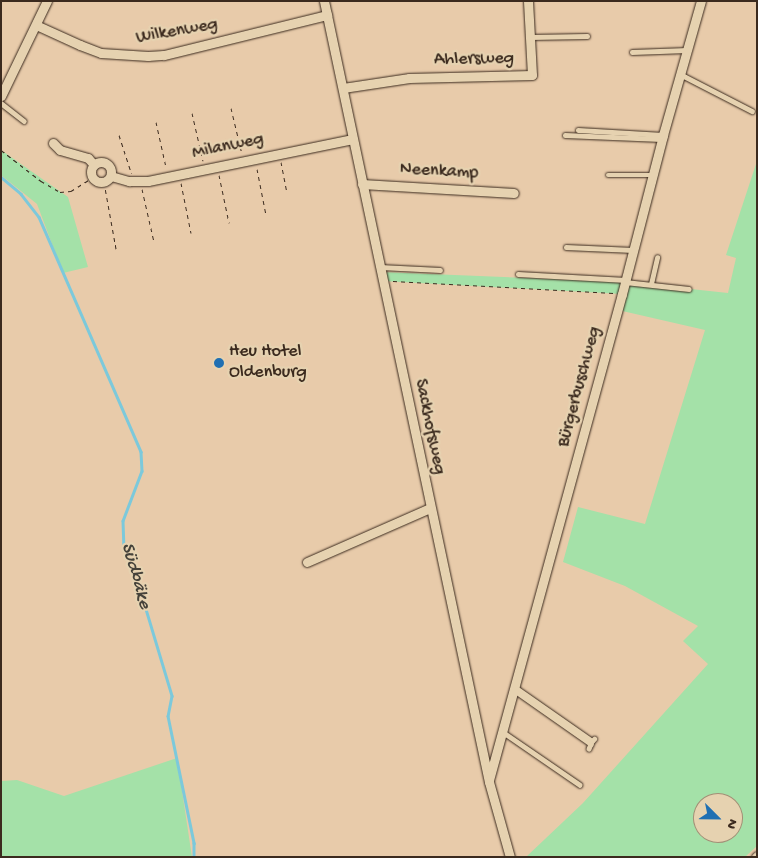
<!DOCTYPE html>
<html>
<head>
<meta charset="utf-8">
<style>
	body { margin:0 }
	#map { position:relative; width:758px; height:858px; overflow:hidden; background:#e8cbaa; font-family:"Gochi Hand",sans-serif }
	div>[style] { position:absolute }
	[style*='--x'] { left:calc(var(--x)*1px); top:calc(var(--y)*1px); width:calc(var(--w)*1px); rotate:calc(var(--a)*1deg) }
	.green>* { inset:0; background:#a4e1a8 }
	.stream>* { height:2.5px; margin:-1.25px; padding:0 1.25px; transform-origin:1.25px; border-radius:1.25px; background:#7cc9db }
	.path>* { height:1px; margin-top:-0.5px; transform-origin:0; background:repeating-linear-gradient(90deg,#3b2a1e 0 4px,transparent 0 8px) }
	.roads { filter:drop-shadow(0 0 1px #3b2a1e) drop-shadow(0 0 1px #3b2a1e) }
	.service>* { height:4.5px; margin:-2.25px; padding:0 2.25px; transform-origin:2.25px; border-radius:2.25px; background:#e6d2b0 }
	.minor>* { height:9px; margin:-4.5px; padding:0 4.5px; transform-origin:4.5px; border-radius:4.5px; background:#e6d2b0 }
	.minor>.ring { margin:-4.5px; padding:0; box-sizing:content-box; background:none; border:9px solid #e6d2b0; border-radius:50% }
	.dots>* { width:14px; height:14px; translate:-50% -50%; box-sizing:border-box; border:2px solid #e6d2b0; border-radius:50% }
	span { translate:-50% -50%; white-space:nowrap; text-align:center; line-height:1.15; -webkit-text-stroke:4.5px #e6d2b0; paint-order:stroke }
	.street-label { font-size:18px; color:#3b2a1e }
	.poi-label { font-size:18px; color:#3b2a1e }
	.left { translate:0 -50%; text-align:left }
	.water-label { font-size:19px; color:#45423a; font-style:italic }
	.frame { position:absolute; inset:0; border:2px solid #3b2a1e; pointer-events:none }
	.north { position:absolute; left:693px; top:793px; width:50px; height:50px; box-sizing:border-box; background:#e6d2b0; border:1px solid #a28f76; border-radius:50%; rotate:113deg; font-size:14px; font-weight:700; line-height:20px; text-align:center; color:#3b2a1e }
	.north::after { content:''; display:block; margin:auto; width:18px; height:22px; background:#1f6fb2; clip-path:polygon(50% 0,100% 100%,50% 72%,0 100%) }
</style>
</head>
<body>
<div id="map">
	<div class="green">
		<i style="clip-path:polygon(1px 150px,68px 197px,88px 267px,63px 273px,37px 204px,1px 175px)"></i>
		<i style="clip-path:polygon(evenodd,757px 161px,757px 846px,745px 857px,526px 857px,583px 803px,708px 664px,683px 641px,698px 626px,625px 586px,563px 562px,578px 507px,645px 524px,705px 330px,618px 310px,622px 294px,383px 281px,381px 272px,625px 282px,728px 293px,736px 258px,726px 255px,757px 161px,703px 803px,733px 803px,733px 833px,703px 833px,703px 803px)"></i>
		<i style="clip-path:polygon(177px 758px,192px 857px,1px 857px,1px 781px,17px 780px,64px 796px)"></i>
	</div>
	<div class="stream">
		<i style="--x:1;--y:177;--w:26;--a:40"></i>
		<i style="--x:21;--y:194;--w:29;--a:52"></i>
		<i style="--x:39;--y:217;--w:256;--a:66.5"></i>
		<i style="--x:141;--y:452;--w:19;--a:87"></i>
		<i style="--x:142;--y:471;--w:53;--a:110.8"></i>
		<i style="--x:123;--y:521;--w:24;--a:88"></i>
		<i style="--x:124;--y:545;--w:36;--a:69"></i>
		<i style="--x:137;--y:579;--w:122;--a:73.3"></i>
		<i style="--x:172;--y:696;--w:20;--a:101"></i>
		<i style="--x:168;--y:716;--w:130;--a:78.4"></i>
		<i style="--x:194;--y:843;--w:14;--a:90"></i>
	</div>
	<div class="path">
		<i style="--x:231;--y:108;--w:47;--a:76.6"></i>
		<i style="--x:192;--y:113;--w:49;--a:77.1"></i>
		<i style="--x:156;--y:122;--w:46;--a:77.5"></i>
		<i style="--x:119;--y:135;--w:40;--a:72"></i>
		<i style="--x:1;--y:150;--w:51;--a:37.8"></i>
		<i style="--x:41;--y:181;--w:22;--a:30"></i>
		<i style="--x:60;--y:192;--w:11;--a:-5"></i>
		<i style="--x:71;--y:191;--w:25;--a:-32"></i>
		<i style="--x:281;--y:162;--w:32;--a:79"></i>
		<i style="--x:257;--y:169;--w:47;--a:78.9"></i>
		<i style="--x:219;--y:175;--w:49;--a:78.2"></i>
		<i style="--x:104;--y:182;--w:68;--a:79.8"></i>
		<i style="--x:181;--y:183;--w:51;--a:78.7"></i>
		<i style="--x:142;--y:189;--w:54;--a:77.2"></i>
		<i style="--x:393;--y:281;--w:221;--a:3.1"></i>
	</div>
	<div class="roads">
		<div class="service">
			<i style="--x:530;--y:37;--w:57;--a:-1"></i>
			<i style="--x:632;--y:52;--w:55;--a:-2.1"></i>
			<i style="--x:680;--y:74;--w:81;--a:27.2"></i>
			<i style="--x:1;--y:103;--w:29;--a:38"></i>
			<i style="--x:578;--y:130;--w:85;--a:3.4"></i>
			<i style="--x:565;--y:135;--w:96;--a:2.4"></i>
			<i style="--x:608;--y:175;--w:45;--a:0"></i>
			<i style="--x:566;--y:247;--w:67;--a:2.6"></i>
			<i style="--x:380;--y:267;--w:60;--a:2.9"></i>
			<i style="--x:518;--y:274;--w:108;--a:3.2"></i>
			<i style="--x:625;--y:282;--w:64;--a:6.2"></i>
			<i style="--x:651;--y:284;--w:27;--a:-77"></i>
			<i style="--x:515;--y:687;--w:94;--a:35"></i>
			<i style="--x:592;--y:741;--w:3;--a:-45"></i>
			<i style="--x:514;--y:690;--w:94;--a:35"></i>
			<i style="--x:591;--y:744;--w:5;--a:112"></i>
			<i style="--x:503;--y:732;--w:93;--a:34.5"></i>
		</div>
		<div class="minor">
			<i style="--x:324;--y:1;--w:798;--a:78.07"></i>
			<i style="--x:489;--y:782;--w:78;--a:74.4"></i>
			<i style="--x:36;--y:25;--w:48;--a:24.4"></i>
			<i style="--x:80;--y:45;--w:22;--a:21"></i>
			<i style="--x:101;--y:53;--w:47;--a:3.7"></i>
			<i style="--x:148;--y:56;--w:16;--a:-4"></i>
			<i style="--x:164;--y:55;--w:168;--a:-13.8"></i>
			<i style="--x:343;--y:88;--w:67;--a:-8.6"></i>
			<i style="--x:409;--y:78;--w:123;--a:-1.4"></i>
			<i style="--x:532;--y:75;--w:74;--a:-93.1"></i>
			<i style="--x:1;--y:96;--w:106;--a:-64.2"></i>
			<i style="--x:53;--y:143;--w:10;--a:45"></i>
			<i style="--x:60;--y:150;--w:29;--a:16"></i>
			<i style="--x:88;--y:158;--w:9;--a:49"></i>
			<i class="ring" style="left:91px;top:162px;width:11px;height:11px"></i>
			<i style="--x:111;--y:176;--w:19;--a:16"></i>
			<i style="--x:129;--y:181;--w:19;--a:0"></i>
			<i style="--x:148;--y:181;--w:209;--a:-11.6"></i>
			<i style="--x:362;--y:184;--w:152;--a:3.4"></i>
			<i style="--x:307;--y:562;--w:134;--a:-23.7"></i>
			<i style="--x:489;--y:780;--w:504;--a:-74.7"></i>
			<i style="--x:622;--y:294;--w:164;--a:-75.5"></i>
			<i style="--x:663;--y:135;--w:139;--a:-74.2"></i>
			<i style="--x:756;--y:857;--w:1;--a:-45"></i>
		</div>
	</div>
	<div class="dots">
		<i style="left:219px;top:363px;background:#1f6fb2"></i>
	</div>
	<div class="street-label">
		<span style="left:177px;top:32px;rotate:-10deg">Wilkenweg</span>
		<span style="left:474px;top:60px;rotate:-1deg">Ahlersweg</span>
		<span style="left:228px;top:147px;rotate:-12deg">Milanweg</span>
		<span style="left:439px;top:172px;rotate:3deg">Neenkamp</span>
		<span style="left:580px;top:387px;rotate:-75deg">Bürgerbuschweg</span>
		<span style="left:429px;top:427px;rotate:78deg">Sackhofsweg</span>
	</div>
	<div class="poi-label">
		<span class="left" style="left:229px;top:363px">Heu Hotel<br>Oldenburg</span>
	</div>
	<div class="water-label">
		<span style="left:135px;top:576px;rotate:74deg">Südbäke</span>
	</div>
	<div class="frame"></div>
	<div class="north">N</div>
</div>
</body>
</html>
